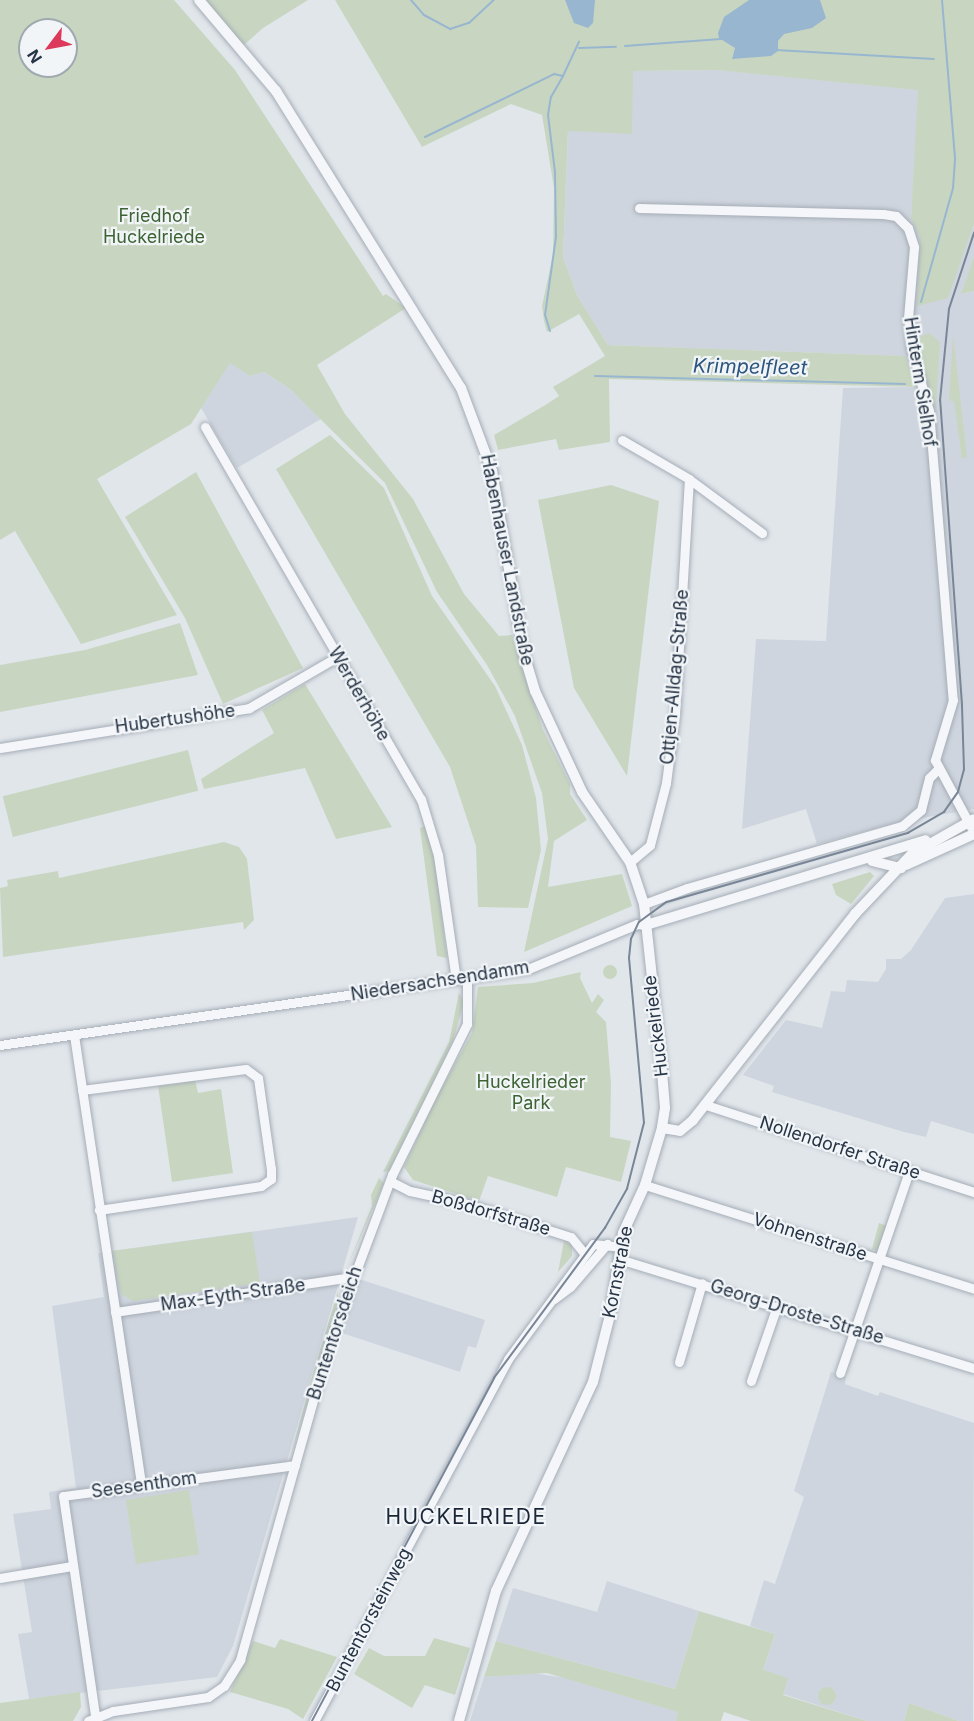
<!DOCTYPE html>
<html>
<head>
<meta charset="utf-8">
<style>
	body { margin:0 }
	#map { position:relative; width:974px; height:1721px; overflow:hidden; background:#e1e6eb; font-family:Inter,sans-serif }
	div>[style] { position:absolute }
	[style*='--x'] { left:calc(var(--x)*1px); top:calc(var(--y)*1px); width:calc(var(--w)*1px); rotate:calc(var(--a)*1deg) }
	.built>* { inset:0; background:#cfd5de }
	.green>* { inset:0; background:#c8d6c1; transform-origin:0 0 }
	.round { border-radius:50% }
	.water>* { inset:0; background:#98b6cf }
	.stream>* { height:2px; margin:-1px; padding:0 1px; transform-origin:1px; border-radius:1px; background:#98b6cf }
	.roads { filter:drop-shadow(0 0 2px #a5adb6) drop-shadow(0 0 2px #a5adb6) }
	.minor>* { height:9px; margin:-4.5px; padding:0 4.5px; transform-origin:4.5px; border-radius:4.5px; background:#f5f6f9 }
	.tertiary>* { height:10px; margin:-5px; padding:0 5px; transform-origin:5px; border-radius:5px; background:#f5f6f9 }
	.tram>* { height:1.5px; margin:-0.75px; padding:0 0.75px; transform-origin:0.75px; border-radius:0.75px; background:#798697 }
	span { translate:-50% -50%; white-space:nowrap; text-align:center; line-height:1.15; -webkit-text-stroke:4.5px #f1f5f8; paint-order:stroke }
	.park-label { font-size:18px; color:#3e6333 }
	.street-label { font-size:18px; color:#273445 }
	.water-label { font-size:20px; color:#2c557e; font-style:italic }
	.quarter-label { font-size:21px; color:#1a2536; letter-spacing:1.5px }
	.north { position:absolute; left:18px; top:18px; width:60px; height:60px; box-sizing:border-box; background:#f1f5f8; border:2px solid #a0a8b0; border-radius:50%; rotate:238deg; font-size:16px; font-weight:700; line-height:24px; text-align:center; color:#273445 }
	.north::after { content:''; display:block; margin:auto; width:21px; height:27px; background:#dd395a; clip-path:polygon(50% 0,100% 100%,50% 72%,0 100%) }
</style>
</head>
<body>
<div id="map">
	<div class="built">
		<i style="clip-path:polygon(717px 70px,921px 87px,911px 219px,952px 284px,974px 224px,974px 256px,962px 294px,974px 291px,974px 809px,899px 822px,817px 844px,806px 809px,742px 829px,756px 639px,826px 641px,843px 388px,916px 387px,900px 356px,608px 345px,577px 295px,563px 257px,568px 131px,633px 71px)"></i>
		<i style="clip-path:polygon(230px 362px,250px 376px,264px 372px,290px 389px,321px 419px,237px 468px,201px 408px)"></i>
		<i style="clip-path:polygon(974px 894px,974px 1134px,931px 1121px,926px 1137px,904px 1132px,772px 1092px,774px 1086px,743px 1075px,786px 1020px,822px 1028px,831px 991px,845px 992px,847px 980px,878px 982px,886px 969px,886px 959px,901px 959px,911px 950px,945px 898px)"></i>
		<i style="clip-path:polygon(358px 1217px,233px 1646px,217px 1677px,29px 1699px,18px 1634px,32px 1632px,13px 1514px,51px 1509px,49px 1492px,76px 1488px,52px 1306px,104px 1297px,98px 1253px)"></i>
		<i style="clip-path:polygon(356px 1278px,485px 1320px,476px 1348px,468px 1346px,460px 1372px,339px 1332px)"></i>
		<i style="clip-path:polygon(831px 1372px,846px 1377px,845px 1384px,878px 1396px,880px 1392px,974px 1423px,973px 1721px,959px 1721px,909px 1703px,904px 1721px,867px 1721px,783px 1694px,763px 1670px,775px 1634px,750px 1626px,764px 1580px,775px 1584px,804px 1497px,794px 1491px)"></i>
		<i style="clip-path:polygon(607px 1581px,699px 1611px,675px 1689px,496px 1641px,513px 1588px,597px 1612px)"></i>
		<i style="clip-path:polygon(532px 1673px,566px 1678px,679px 1712px,676px 1721px,470px 1721px,484px 1677px)"></i>
	</div>
	<div class="green">
		<i style="clip-path:polygon(evenodd,0 0,174px 0,235px 70px,383px 296px,386px 294px,406px 308px,317px 365px,345px 414px,413px 499px,464px 594px,499px 636px,512px 635px,543px 730px,570px 784px,570px 794px,587px 820px,554px 841px,548px 887px,622px 874px,632px 906px,524px 952px,548px 839px,542px 793px,515px 716px,487px 665px,437px 592px,385px 483px,290px 389px,264px 372px,250px 376px,230px 363px,191px 424px,97px 479px,177px 615px,81px 644px,15px 531px,0 540px,0 0,30px 30px,66px 30px,66px 66px,30px 66px,30px 30px)"></i>
		<i style="clip-path:polygon(204px 0,308px 0,263px 28px,244px 45px)"></i>
		<i style="clip-path:polygon(335px 0,974px 0,974px 224px,948px 298px,917px 306px,920px 236px,911px 219px,918px 90px,717px 70px,633px 71px,632px 134px,568px 131px,563px 257px,577px 295px,608px 345px,905px 356px,917px 387px,609px 379px,610px 442px,559px 450px,556px 439px,498px 450px,494px 435px,547px 404px,559px 396px,553px 387px,605px 356px,579px 314px,547px 332px,544px 321px,542px 306px,553px 255px,554px 188px,542px 115px,511px 104px,422px 147px)"></i>
		<i style="clip-path:polygon(974px 256px,974px 291px,961px 294px,966px 280px)"></i>
		<i style="clip-path:polygon(929px 333px,940px 342px,936px 409px,921px 362px,919px 337px)"></i>
		<i style="clip-path:polygon(953px 335px,967px 457px,962px 459px,954px 402px,949px 400px)"></i>
		<i style="clip-path:polygon(330px 435px,384px 488px,432px 596px,495px 686px,522px 745px,536px 798px,541px 850px,528px 908px,478px 907px,476px 846px,450px 767px,276px 469px)"></i>
		<i style="clip-path:polygon(196px 472px,303px 668px,223px 704px,185px 618px,125px 517px)"></i>
		<i style="clip-path:polygon(611px 485px,659px 501px,627px 776px,574px 688px,538px 500px)"></i>
		<i style="clip-path:polygon(180px 623px,198px 675px,0 712px,0 665px,85px 650px)"></i>
		<i style="clip-path:polygon(305px 684px,392px 827px,336px 839px,305px 768px,204px 789px,201px 779px,274px 733px,262px 710px)"></i>
		<i style="left:188px;top:750px;width:42px;height:191px;rotate:76deg"></i>
		<i style="clip-path:polygon(427px 825px,438px 881px,447px 958px,437px 956px,420px 828px)"></i>
		<i style="clip-path:polygon(224px 842px,239px 847px,247px 859px,254px 920px,244px 930px,243px 922px,3px 957px,0 888px,8px 886px,7px 880px,58px 871px,59px 878px)"></i>
		<i style="clip-path:polygon(870px 872px,874px 876px,851px 904px,836px 895px,832px 884px)"></i>
		<i class="round" style="left:603px;top:965px;width:14px;height:14px"></i>
		<i style="clip-path:polygon(581px 972px,580px 978px,592px 1003px,598px 994px,604px 1000px,596px 1012px,606px 1022px,611px 1084px,610px 1137px,631px 1141px,621px 1182px,566px 1167px,557px 1197px,488px 1176px,479px 1201px,413px 1180px,404px 1167px,435px 1100px,472px 1033px,478px 987px,533px 983px)"></i>
		<i style="clip-path:polygon(459px 993px,464px 1002px,452px 1044px,389px 1171px,383px 1172px,449px 1042px)"></i>
		<i style="clip-path:polygon(195px 1080px,198px 1093px,221px 1089px,233px 1173px,172px 1182px,158px 1086px)"></i>
		<i style="clip-path:polygon(379px 1178px,384px 1183px,346px 1270px,372px 1206px,371px 1195px)"></i>
		<i style="clip-path:polygon(879px 1223px,893px 1228px,882px 1252px,872px 1249px)"></i>
		<i style="clip-path:polygon(252px 1232px,260px 1283px,133px 1301px,121px 1294px,112px 1251px)"></i>
		<i style="clip-path:polygon(564px 1241px,572px 1245px,572px 1256px,558px 1272px)"></i>
		<i style="clip-path:polygon(338px 1291px,338px 1301px,290px 1459px,313px 1373px)"></i>
		<i style="left:189px;top:1490px;width:65px;height:64px;rotate:81deg"></i>
		<i style="clip-path:polygon(699px 1611px,775px 1634px,763px 1670px,788px 1678px,783px 1695px,867px 1721px,751px 1721px,724px 1712px,721px 1721px,676px 1721px,678px 1712px,547px 1673px,484px 1677px,496px 1641px,675px 1689px)"></i>
		<i style="clip-path:polygon(434px 1638px,470px 1648px,455px 1695px,425px 1685px,412px 1708px,354px 1674px,369px 1648px,384px 1656px,425px 1656px)"></i>
		<i style="clip-path:polygon(280px 1639px,337px 1657px,303px 1719px,288px 1709px,230px 1692px,253px 1641px,275px 1648px)"></i>
		<i class="round" style="left:818px;top:1687px;width:18px;height:18px"></i>
		<i style="clip-path:polygon(80px 1692px,81px 1707px,73px 1721px,0 1721px,0 1703px)"></i>
		<i style="clip-path:polygon(909px 1703px,959px 1721px,904px 1721px)"></i>
	</div>
	<div class="water">
		<i style="clip-path:polygon(565px 0,595px 0,593px 23px,588px 28px,574px 23px)"></i>
		<i style="clip-path:polygon(749px 0,820px 0,826px 18px,812px 28px,784px 34px,778px 41px,778px 51px,771px 56px,732px 59px,735px 48px,719px 38px,718px 33px,724px 17px)"></i>
	</div>
	<div class="stream">
		<i style="--x:411;--y:0;--w:20;--a:49"></i>
		<i style="--x:424;--y:15;--w:30;--a:28"></i>
		<i style="--x:450;--y:29;--w:20;--a:-18"></i>
		<i style="--x:469;--y:23;--w:34;--a:-43"></i>
		<i style="--x:625;--y:46;--w:96;--a:-4.2"></i>
		<i style="--x:579;--y:48;--w:37;--a:-2"></i>
		<i style="--x:776;--y:50;--w:158;--a:3.3"></i>
		<i style="--x:425;--y:137;--w:144;--a:-26"></i>
		<i style="--x:554;--y:74;--w:9;--a:13"></i>
		<i style="--x:563;--y:76;--w:38;--a:-65"></i>
		<i style="--x:921;--y:302;--w:118;--a:-74.3"></i>
		<i style="--x:953;--y:188;--w:30;--a:-86"></i>
		<i style="--x:955;--y:158;--w:159;--a:-94.7"></i>
		<i style="--x:550;--y:331;--w:17;--a:-107"></i>
		<i style="--x:545;--y:315;--w:79;--a:-82"></i>
		<i style="--x:556;--y:237;--w:65;--a:-90.9"></i>
		<i style="--x:555;--y:172;--w:57;--a:-97"></i>
		<i style="--x:548;--y:115;--w:18;--a:-81"></i>
		<i style="--x:551;--y:97;--w:24;--a:-60"></i>
		<i style="--x:595;--y:376;--w:310;--a:1.5"></i>
	</div>
	<div class="roads">
		<div class="minor">
			<i style="--x:639;--y:208;--w:244;--a:1.4"></i>
			<i style="--x:883;--y:214;--w:13;--a:9"></i>
			<i style="--x:896;--y:216;--w:17;--a:45"></i>
			<i style="--x:908;--y:228;--w:20;--a:72"></i>
			<i style="--x:914;--y:247;--w:71;--a:94.8"></i>
			<i style="--x:908;--y:318;--w:29;--a:84"></i>
			<i style="--x:911;--y:347;--w:66;--a:74.3"></i>
			<i style="--x:929;--y:411;--w:290;--a:85.3"></i>
			<i style="--x:953;--y:700;--w:63;--a:106.7"></i>
			<i style="--x:935;--y:760;--w:76;--a:61.8"></i>
			<i style="--x:205;--y:427;--w:430;--a:59.9"></i>
			<i style="--x:421;--y:799;--w:59;--a:73.1"></i>
			<i style="--x:438;--y:855;--w:126;--a:81.8"></i>
			<i style="--x:622;--y:440;--w:78;--a:30.2"></i>
			<i style="--x:689;--y:479;--w:91;--a:36.5"></i>
			<i style="--x:0;--y:748;--w:252;--a:-9.1"></i>
			<i style="--x:249;--y:708;--w:102;--a:-30.1"></i>
			<i style="--x:630;--y:862;--w:26;--a:-40"></i>
			<i style="--x:650;--y:845;--w:64;--a:-75.5"></i>
			<i style="--x:666;--y:783;--w:70;--a:-82.6"></i>
			<i style="--x:675;--y:714;--w:235;--a:-86.6"></i>
			<i style="--x:644;--y:904;--w:46;--a:-20.4"></i>
			<i style="--x:687;--y:888;--w:224;--a:-16.1"></i>
			<i style="--x:902;--y:826;--w:25;--a:-40"></i>
			<i style="--x:921;--y:810;--w:33;--a:-76"></i>
			<i style="--x:929;--y:778;--w:11;--a:-45"></i>
			<i style="--x:74;--y:1035;--w:455;--a:81.5"></i>
			<i style="--x:0;--y:1045;--w:533;--a:-8.19"></i>
			<i style="--x:528;--y:969;--w:118;--a:-22.4"></i>
			<i style="--x:637;--y:924;--w:9;--a:6"></i>
			<i style="--x:82;--y:1090;--w:165;--a:-7.3"></i>
			<i style="--x:246;--y:1069;--w:15;--a:37"></i>
			<i style="--x:258;--y:1078;--w:92;--a:81.9"></i>
			<i style="--x:271;--y:1169;--w:10;--a:90"></i>
			<i style="--x:271;--y:1179;--w:12;--a:145"></i>
			<i style="--x:261;--y:1186;--w:164;--a:171.6"></i>
			<i style="--x:706;--y:1105;--w:282;--a:18"></i>
			<i style="--x:390;--y:1181;--w:22;--a:27"></i>
			<i style="--x:410;--y:1191;--w:52;--a:12.2"></i>
			<i style="--x:461;--y:1202;--w:115;--a:17.7"></i>
			<i style="--x:571;--y:1237;--w:22;--a:51"></i>
			<i style="--x:645;--y:1185;--w:345;--a:17.5"></i>
			<i style="--x:619;--y:1259;--w:371;--a:17.1"></i>
			<i style="--x:554;--y:1299;--w:20;--a:-37"></i>
			<i style="--x:570;--y:1287;--w:57;--a:-49.3"></i>
			<i style="--x:115;--y:1312;--w:240;--a:-8.4"></i>
			<i style="--x:679;--y:1362;--w:82;--a:-73.8"></i>
			<i style="--x:840;--y:1373;--w:213;--a:-71.1"></i>
			<i style="--x:751;--y:1381;--w:79;--a:-70.9"></i>
			<i style="--x:0;--y:1578;--w:73;--a:-9.5"></i>
			<i style="--x:95;--y:1715;--w:221;--a:-98.3"></i>
			<i style="--x:63;--y:1496;--w:234;--a:-7.6"></i>
			<i style="--x:88;--y:1721;--w:27;--a:-22"></i>
			<i style="--x:113;--y:1711;--w:96;--a:-8.4"></i>
			<i style="--x:208;--y:1697;--w:19;--a:-35"></i>
			<i style="--x:224;--y:1686;--w:31;--a:-58"></i>
			<i style="--x:240;--y:1660;--w:326;--a:-74.3"></i>
			<i style="--x:328;--y:1346;--w:183;--a:-69.5"></i>
			<i style="--x:392;--y:1175;--w:169;--a:-63.6"></i>
			<i style="--x:467;--y:1024;--w:45;--a:-90"></i>
			<i style="--x:314;--y:1721;--w:411;--a:-61.8"></i>
			<i style="--x:508;--y:1359;--w:143;--a:-53.5"></i>
			<i style="--x:593;--y:1244;--w:27;--a:6"></i>
		</div>
		<div class="tertiary">
			<i style="--x:199;--y:0;--w:119;--a:49.8"></i>
			<i style="--x:276;--y:91;--w:350;--a:58.1"></i>
			<i style="--x:461;--y:388;--w:89;--a:69.5"></i>
			<i style="--x:492;--y:471;--w:183;--a:80.2"></i>
			<i style="--x:523;--y:651;--w:42;--a:73.3"></i>
			<i style="--x:535;--y:691;--w:111;--a:65"></i>
			<i style="--x:582;--y:792;--w:85;--a:55.6"></i>
			<i style="--x:630;--y:862;--w:44;--a:71.6"></i>
			<i style="--x:644;--y:904;--w:157;--a:83.8"></i>
			<i style="--x:661;--y:1060;--w:48;--a:85.2"></i>
			<i style="--x:665;--y:1108;--w:20;--a:99"></i>
			<i style="--x:662;--y:1128;--w:59;--a:106.6"></i>
			<i style="--x:645;--y:1185;--w:53;--a:114.6"></i>
			<i style="--x:623;--y:1233;--w:83;--a:99"></i>
			<i style="--x:610;--y:1315;--w:69;--a:104.2"></i>
			<i style="--x:593;--y:1382;--w:230;--a:114.9"></i>
			<i style="--x:496;--y:1591;--w:135;--a:105.9"></i>
			<i style="--x:872;--y:861;--w:30;--a:14"></i>
			<i style="--x:906;--y:865;--w:75;--a:-24.5"></i>
			<i style="--x:646;--y:925;--w:292;--a:-16.9"></i>
			<i style="--x:662;--y:1128;--w:18;--a:9"></i>
			<i style="--x:680;--y:1131;--w:17;--a:-40"></i>
			<i style="--x:693;--y:1120;--w:262;--a:-51.8"></i>
			<i style="--x:855;--y:914;--w:83;--a:-46.5"></i>
			<i style="--x:912;--y:854;--w:71;--a:-29.4"></i>
		</div>
	</div>
	<div class="tram">
		<i style="--x:312;--y:1721;--w:388;--a:-62"></i>
		<i style="--x:494;--y:1378;--w:187;--a:-53.5"></i>
		<i style="--x:605;--y:1228;--w:45;--a:-60.6"></i>
		<i style="--x:627;--y:1189;--w:68;--a:-75.6"></i>
		<i style="--x:644;--y:1123;--w:166;--a:-95.2"></i>
		<i style="--x:629;--y:958;--w:19;--a:-84"></i>
		<i style="--x:631;--y:939;--w:19;--a:-65"></i>
		<i style="--x:639;--y:922;--w:34;--a:-36"></i>
		<i style="--x:667;--y:902;--w:251;--a:-16"></i>
		<i style="--x:908;--y:833;--w:42;--a:-30.3"></i>
		<i style="--x:944;--y:812;--w:24;--a:-55"></i>
		<i style="--x:958;--y:792;--w:23;--a:-75"></i>
		<i style="--x:964;--y:770;--w:65;--a:-91.8"></i>
		<i style="--x:962;--y:705;--w:305;--a:-94.1"></i>
		<i style="--x:940;--y:401;--w:92;--a:-84.4"></i>
		<i style="--x:949;--y:309;--w:80;--a:-71.8"></i>
	</div>
	<div class="park-label">
		<span style="left:154px;top:227px">Friedhof<br>Huckelriede</span>
		<span style="left:531px;top:1093px">Huckelrieder<br>Park</span>
	</div>
	<div class="street-label">
		<span style="left:920px;top:382px;rotate:81deg">Hinterm Sielhof</span>
		<span style="left:507px;top:560px;rotate:79deg">Habenhauser Landstraße</span>
		<span style="left:675px;top:677px;rotate:-85deg">Ottjen-Alldag-Straße</span>
		<span style="left:359px;top:694px;rotate:60deg">Werderhöhe</span>
		<span style="left:175px;top:719px;rotate:-8deg">Hubertushöhe</span>
		<span style="left:440px;top:981px;rotate:-9deg">Niedersachsendamm</span>
		<span style="left:656px;top:1026px;rotate:-97deg">Huckelriede</span>
		<span style="left:840px;top:1148px;rotate:18deg">Nollendorfer Straße</span>
		<span style="left:491px;top:1213px;rotate:16deg">Boßdorfstraße</span>
		<span style="left:810px;top:1237px;rotate:18deg">Vohnenstraße</span>
		<span style="left:618px;top:1272px;rotate:-79deg">Kornstraße</span>
		<span style="left:233px;top:1295px;rotate:-8deg">Max-Eyth-Straße</span>
		<span style="left:797px;top:1312px;rotate:17deg">Georg-Droste-Straße</span>
		<span style="left:335px;top:1333px;rotate:-72deg">Buntentorsdeich</span>
		<span style="left:144px;top:1485px;rotate:-8deg">Seesenthom</span>
		<span style="left:369px;top:1620px;rotate:-62deg">Buntentorsteinweg</span>
	</div>
	<div class="water-label">
		<span style="left:750px;top:367px;rotate:1deg">Krimpelfleet</span>
	</div>
	<div class="quarter-label">
		<span style="left:466px;top:1517px">HUCKELRIEDE</span>
	</div>
	<div class="north">N</div>
</div>
</body>
</html>
